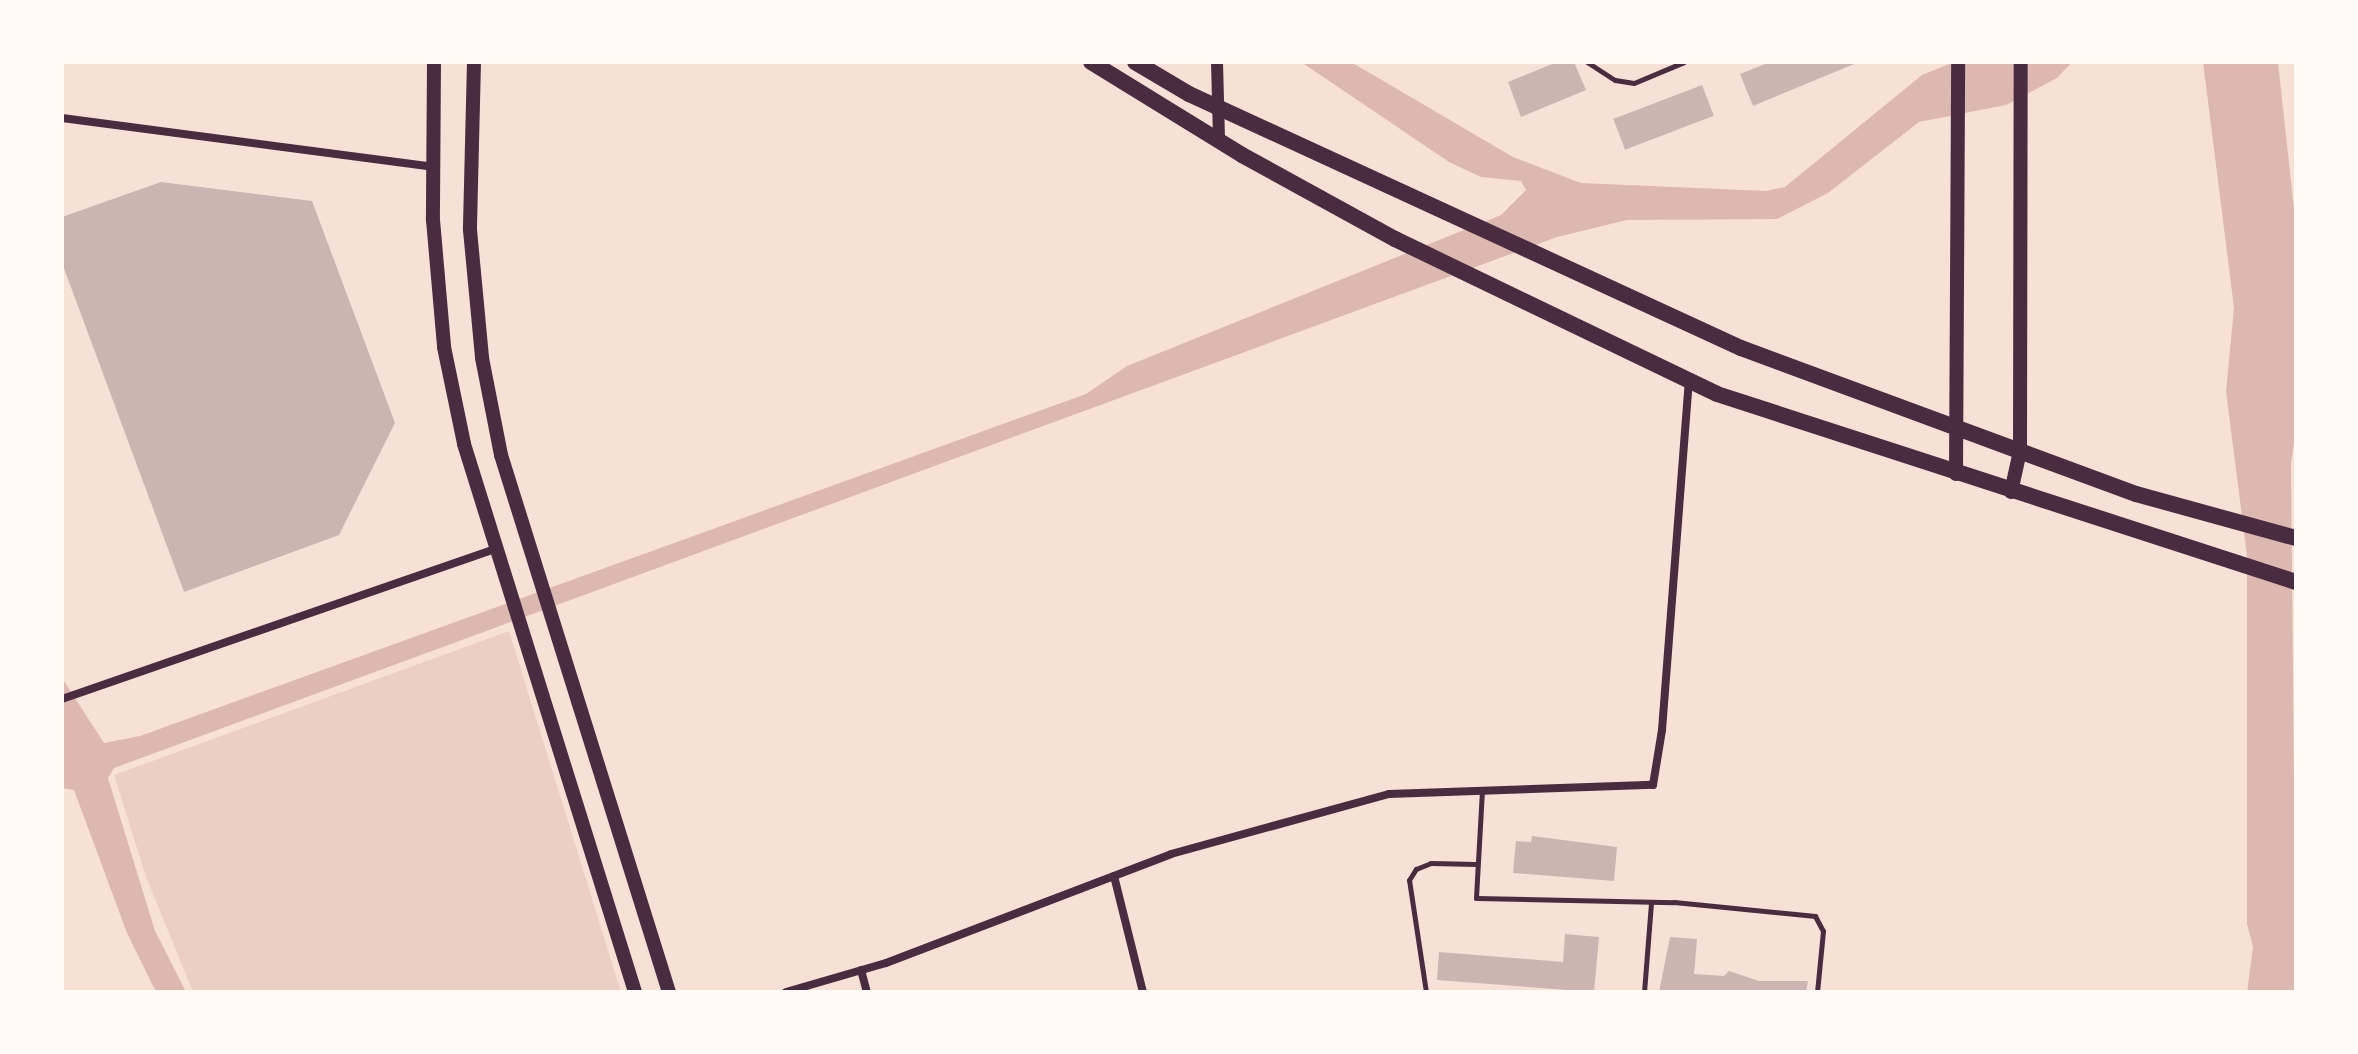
<!DOCTYPE html>
<html>
<head>
<meta charset="utf-8">
<style>
	body { margin:0 }
	#map { position:relative; width:2358px; height:1054px; overflow:hidden; background:#f7e1d7; font-family:"Alegreya Sans",sans-serif }
	div>[style] { position:absolute }
	[style*='--x'] { left:calc(var(--x)*1px); top:calc(var(--y)*1px); width:calc(var(--w)*1px); rotate:calc(var(--a)*1deg) }
	.green>* { inset:0; background:#ebcfc5 }
	.water>* { inset:0; background:#dcb8b0 }
	.building>* { inset:0; background:#ccb4b1; transform-origin:0 0 }
	.service>* { height:5px; margin:-2.5px; padding:0 2.5px; transform-origin:2.5px; border-radius:2.5px; background:#4a2c40 }
	.minor>* { height:8px; margin:-4px; padding:0 4px; transform-origin:4px; border-radius:4px; background:#4a2c40 }
	.tertiary>* { height:12px; margin:-6px; padding:0 6px; transform-origin:6px; border-radius:6px; background:#4a2c40 }
	.secondary>* { height:14px; margin:-7px; padding:0 7px; transform-origin:7px; border-radius:7px; background:#4a2c40 }
	.primary>* { height:16px; margin:-8px; padding:0 8px; transform-origin:8px; border-radius:8px; background:#4a2c40 }
	span { translate:-50% -50%; white-space:nowrap; text-align:center; line-height:1.15; -webkit-text-stroke:7px #fffaf5; paint-order:stroke }
	.frame { position:absolute; inset:0; border:64px solid #fffaf5; pointer-events:none }
</style>
</head>
<body>
<div id="map">
	<div class="green">
		<i style="clip-path:polygon(509px 631px,621px 992px,193px 992px,146px 877px,114px 775px)"></i>
	</div>
	<div class="water">
		<i style="clip-path:polygon(1301px 62px,1351px 62px,1513px 157px,1581px 183px,1766px 191px,1785px 187px,1922px 75px,1954px 62px,2072px 62px,2057px 78px,2006px 105px,1919px 122px,1828px 193px,1777px 219px,1627px 220px,1557px 237px,114px 768px,108px 778px,155px 931px,186px 992px,156px 992px,127px 933px,74px 790px,62px 788px,62px 678px,104px 743px,140px 736px,1086px 394px,1127px 366px,1501px 215px,1526px 190px,1521px 181px,1481px 177px,1449px 162px)"></i>
		<i style="clip-path:polygon(2203px 62px,2278px 62px,2296px 227px,2296px 430px,2291px 463px,2296px 992px,2247px 992px,2253px 947px,2247px 924px,2247px 556px,2226px 391px,2234px 308px)"></i>
	</div>
	<div class="building">
		<i style="clip-path:polygon(1557px 62px,1574px 62px,1586px 90px,1521px 117px,1508px 82px)"></i>
		<i style="clip-path:polygon(1770px 62px,1859px 62px,1753px 106px,1740px 74px)"></i>
		<i style="left:1702px;top:85px;width:33px;height:95px;rotate:69deg"></i>
		<i style="clip-path:polygon(161px 182px,312px 201px,395px 423px,339px 535px,184px 592px,62px 263px,62px 217px)"></i>
		<i style="clip-path:polygon(1532px 836px,1617px 847px,1614px 881px,1513px 873px,1516px 841px,1531px 842px)"></i>
		<i style="clip-path:polygon(1565px 934px,1599px 937px,1594px 992px,1437px 980px,1439px 952px,1563px 962px)"></i>
		<i style="clip-path:polygon(1670px 937px,1697px 939px,1694px 974px,1724px 976px,1729px 971px,1759px 981px,1808px 981px,1806px 992px,1659px 992px)"></i>
	</div>
	<div class="service">
		<i style="--x:1587;--y:62;--w:33;--a:33"></i>
		<i style="--x:1615;--y:80;--w:19;--a:9"></i>
		<i style="--x:1634;--y:83;--w:54;--a:-22.8"></i>
		<i style="--x:1482;--y:790;--w:108;--a:93.2"></i>
		<i style="--x:1476;--y:898;--w:198;--a:1.2"></i>
		<i style="--x:1674;--y:902;--w:142;--a:5.7"></i>
		<i style="--x:1815;--y:916;--w:17;--a:62"></i>
		<i style="--x:1823;--y:931;--w:61;--a:95.6"></i>
		<i style="--x:1426;--y:992;--w:113;--a:-98.6"></i>
		<i style="--x:1409;--y:880;--w:13;--a:-58"></i>
		<i style="--x:1416;--y:869;--w:16;--a:-22"></i>
		<i style="--x:1431;--y:863;--w:45;--a:1.3"></i>
		<i style="--x:1644;--y:992;--w:89;--a:-85.5"></i>
	</div>
	<div class="minor">
		<i style="--x:62;--y:118;--w:374;--a:7.5"></i>
		<i style="--x:62;--y:699;--w:459;--a:-19.1"></i>
		<i style="--x:1114;--y:876;--w:120;--a:76"></i>
		<i style="--x:861;--y:970;--w:23;--a:75"></i>
		<i style="--x:786;--y:992;--w:104;--a:-16.2"></i>
		<i style="--x:886;--y:963;--w:305;--a:-20.9"></i>
		<i style="--x:1171;--y:854;--w:226;--a:-15.4"></i>
		<i style="--x:1389;--y:794;--w:264;--a:-2"></i>
		<i style="--x:1653;--y:785;--w:56;--a:-80.7"></i>
		<i style="--x:1662;--y:730;--w:350;--a:-85.6"></i>
	</div>
	<div class="tertiary">
		<i style="--x:1217;--y:62;--w:79;--a:88.5"></i>
	</div>
	<div class="secondary">
		<i style="--x:434;--y:62;--w:158;--a:90.4"></i>
		<i style="--x:433;--y:220;--w:127;--a:85"></i>
		<i style="--x:444;--y:347;--w:99;--a:78.3"></i>
		<i style="--x:464;--y:444;--w:574;--a:72.67"></i>
		<i style="--x:474;--y:62;--w:168;--a:91.4"></i>
		<i style="--x:470;--y:230;--w:129;--a:84.6"></i>
		<i style="--x:482;--y:358;--w:99;--a:78.9"></i>
		<i style="--x:501;--y:455;--w:563;--a:72.63"></i>
		<i style="--x:1956;--y:474;--w:412;--a:-89.7"></i>
		<i style="--x:2011;--y:492;--w:42;--a:-77.6"></i>
		<i style="--x:2020;--y:451;--w:389;--a:-89.9"></i>
	</div>
	<div class="primary">
		<i style="--x:1091;--y:62;--w:177;--a:31.6"></i>
		<i style="--x:1242;--y:155;--w:175;--a:28.8"></i>
		<i style="--x:1395;--y:239;--w:357;--a:25.7"></i>
		<i style="--x:1717;--y:394;--w:609;--a:17.99"></i>
		<i style="--x:1135;--y:62;--w:63;--a:30.7"></i>
		<i style="--x:1189;--y:94;--w:608;--a:24.71"></i>
		<i style="--x:1741;--y:348;--w:421;--a:20.3"></i>
		<i style="--x:2136;--y:494;--w:166;--a:15.4"></i>
	</div>
	<div class="frame"></div>
</div>
</body>
</html>
